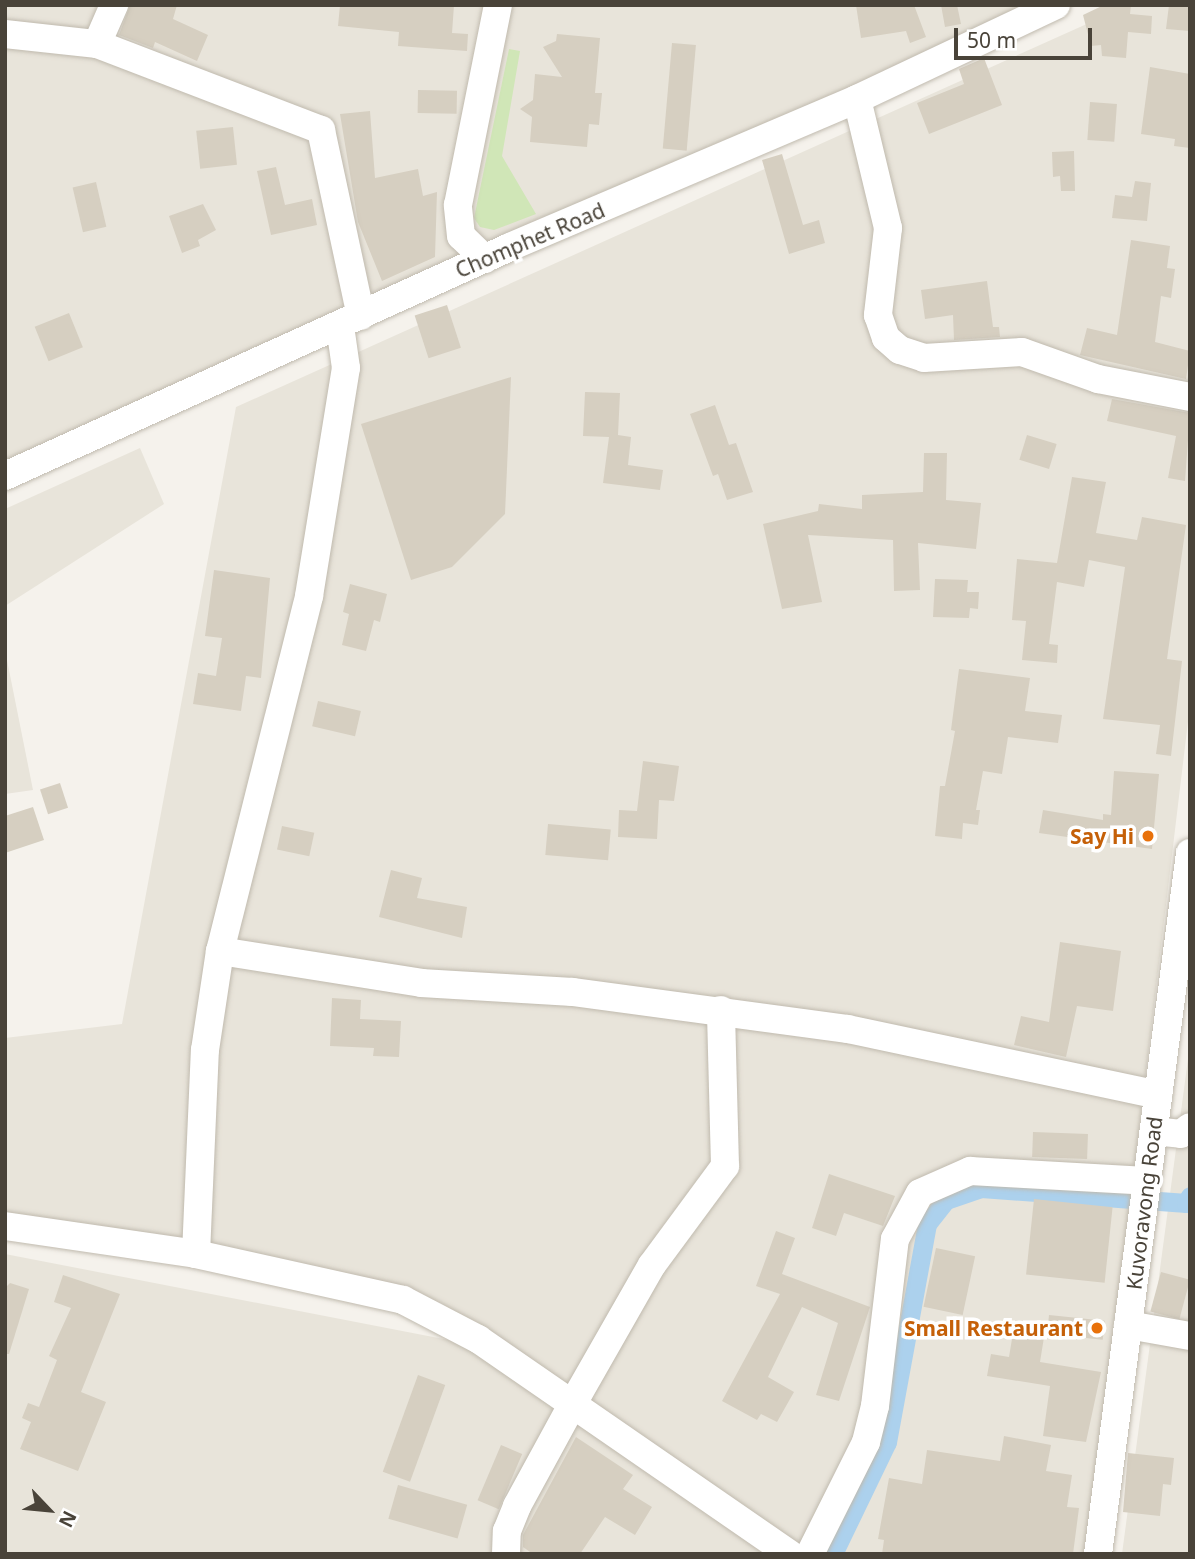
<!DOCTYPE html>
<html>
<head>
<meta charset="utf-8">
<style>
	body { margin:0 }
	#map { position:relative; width:1195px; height:1559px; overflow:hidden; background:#f5f2ec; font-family:"Noto Sans",sans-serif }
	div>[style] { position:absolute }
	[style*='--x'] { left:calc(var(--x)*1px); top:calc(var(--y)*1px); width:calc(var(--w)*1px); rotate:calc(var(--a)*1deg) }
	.residential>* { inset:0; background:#e8e4da }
	.green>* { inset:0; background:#d0e6b7 }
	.canal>* { height:19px; margin:-9.5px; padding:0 9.5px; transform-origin:9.5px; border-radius:9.5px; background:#acd1ed }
	.building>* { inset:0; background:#d6cfc1; transform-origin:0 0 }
	.roads { filter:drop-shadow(0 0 2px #c0baae) drop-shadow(0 0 2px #c0baae) }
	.minor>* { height:28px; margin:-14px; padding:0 14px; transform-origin:14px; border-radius:14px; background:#fff }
	.dots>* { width:19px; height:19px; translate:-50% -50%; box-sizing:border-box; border:4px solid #fff; border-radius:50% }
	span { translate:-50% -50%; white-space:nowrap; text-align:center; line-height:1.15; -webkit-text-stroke:7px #fff; paint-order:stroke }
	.street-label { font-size:21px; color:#494339 }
	.food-label { font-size:21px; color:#c56008; font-weight:700 }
	.right { translate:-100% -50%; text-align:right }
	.frame { position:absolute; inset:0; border:7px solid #494339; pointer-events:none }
	.north { position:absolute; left:14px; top:1475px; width:70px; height:70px; -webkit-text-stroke:5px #fff; paint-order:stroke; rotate:116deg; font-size:19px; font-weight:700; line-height:28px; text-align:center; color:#494339 }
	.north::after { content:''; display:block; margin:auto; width:24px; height:32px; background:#494339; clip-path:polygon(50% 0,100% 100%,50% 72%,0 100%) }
	.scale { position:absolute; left:954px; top:28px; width:138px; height:32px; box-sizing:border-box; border:4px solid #494339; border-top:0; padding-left:9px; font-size:21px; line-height:24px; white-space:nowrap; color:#494339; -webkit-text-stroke:5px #fff; paint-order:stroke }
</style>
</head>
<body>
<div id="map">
	<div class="residential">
		<i style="clip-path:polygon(5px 5px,1050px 5px,5px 473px)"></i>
		<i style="clip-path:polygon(1129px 5px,1190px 5px,1190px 705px,1088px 1554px,796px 1554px,441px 1303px,5px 1216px,5px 1038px,122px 1024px,236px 407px)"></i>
		<i style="clip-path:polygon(140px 448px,164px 504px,5px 606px,5px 509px)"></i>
		<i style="clip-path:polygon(5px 650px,33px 790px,5px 794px)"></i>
		<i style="clip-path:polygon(1190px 1044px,1190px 1554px,1122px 1554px)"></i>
		<i style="clip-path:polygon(5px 1254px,459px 1342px,769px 1554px,5px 1554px)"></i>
	</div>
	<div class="green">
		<i style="clip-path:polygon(509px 49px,520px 51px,502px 156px,536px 214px,494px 230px,480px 227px,474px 218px)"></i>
	</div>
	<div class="canal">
		<i style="--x:833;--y:1554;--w:124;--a:-64.3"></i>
		<i style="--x:887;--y:1442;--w:222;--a:-79.6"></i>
		<i style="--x:927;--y:1224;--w:31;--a:-52"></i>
		<i style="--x:946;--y:1200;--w:37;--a:-19"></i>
		<i style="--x:981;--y:1188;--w:206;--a:4.2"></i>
		<i style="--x:1186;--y:1203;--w:8;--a:-60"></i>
	</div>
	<div class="building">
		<i style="clip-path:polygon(130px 5px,177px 5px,173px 19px,208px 35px,197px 61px,155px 42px,153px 48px,119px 35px)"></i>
		<i style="clip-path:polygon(340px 5px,454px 5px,452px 33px,468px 34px,467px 51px,398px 46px,399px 32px,338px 26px)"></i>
		<i style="clip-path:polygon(856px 5px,914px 5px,926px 37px,910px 43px,906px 31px,861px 38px)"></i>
		<i style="clip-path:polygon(941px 5px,957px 5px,961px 24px,945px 27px)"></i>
		<i style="clip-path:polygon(1104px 5px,1131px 5px,1130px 14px,1152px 16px,1151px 34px,1128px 32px,1126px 58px,1102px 56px,1101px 45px,1091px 46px,1083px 15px)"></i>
		<i style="clip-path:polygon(1169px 5px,1190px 5px,1190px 31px,1166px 29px)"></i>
		<i style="clip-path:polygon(557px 34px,600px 38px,595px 93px,602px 93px,599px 125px,589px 124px,587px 147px,530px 142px,532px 117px,520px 109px,533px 100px,535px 74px,562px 77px,543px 47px,556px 41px)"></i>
		<i style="left:672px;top:43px;width:24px;height:106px;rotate:5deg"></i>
		<i style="clip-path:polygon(984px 58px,1002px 105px,929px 134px,917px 103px,964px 84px,959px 69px)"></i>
		<i style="clip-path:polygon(1150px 67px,1190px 74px,1190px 148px,1174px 146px,1175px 139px,1141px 134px)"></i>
		<i style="left:418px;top:90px;width:39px;height:23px;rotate:1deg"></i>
		<i style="left:1090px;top:102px;width:27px;height:38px;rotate:4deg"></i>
		<i style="clip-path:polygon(370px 111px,375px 178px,418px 169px,423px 196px,437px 192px,435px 257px,382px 281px,358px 222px,340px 114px)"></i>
		<i style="left:233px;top:127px;width:38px;height:37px;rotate:84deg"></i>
		<i style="clip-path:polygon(1074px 151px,1075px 191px,1061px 191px,1060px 176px,1053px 177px,1052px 152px)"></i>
		<i style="clip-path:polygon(782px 154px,803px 225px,819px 220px,825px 243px,789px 254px,762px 160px)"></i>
		<i style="clip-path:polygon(276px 167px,285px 205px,312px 199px,317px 225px,271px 235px,257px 171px)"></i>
		<i style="clip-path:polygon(1135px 181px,1151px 183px,1147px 221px,1112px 218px,1115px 195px,1132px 197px)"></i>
		<i style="left:96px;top:182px;width:46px;height:24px;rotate:77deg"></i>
		<i style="clip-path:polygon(203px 204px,216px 230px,198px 240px,200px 246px,182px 253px,169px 216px)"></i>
		<i style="clip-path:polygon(1131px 240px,1170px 246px,1167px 268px,1175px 269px,1171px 298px,1161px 296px,1155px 342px,1190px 351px,1186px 379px,1080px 355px,1087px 328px,1117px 335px)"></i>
		<i style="clip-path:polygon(987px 281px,993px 327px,999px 327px,1000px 337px,954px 340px,953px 315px,925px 319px,921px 290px)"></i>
		<i style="left:447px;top:305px;width:45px;height:34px;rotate:72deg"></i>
		<i style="left:69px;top:313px;width:37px;height:37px;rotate:68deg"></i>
		<i style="clip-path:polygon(511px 377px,505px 514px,452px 567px,411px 580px,361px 424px)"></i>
		<i style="clip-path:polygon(585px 392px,620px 393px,618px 435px,631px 437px,628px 465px,663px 470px,660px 490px,603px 483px,609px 437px,583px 436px)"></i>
		<i style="clip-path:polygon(1112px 399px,1190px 413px,1185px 481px,1168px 478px,1176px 436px,1107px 421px)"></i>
		<i style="clip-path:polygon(715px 405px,729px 445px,736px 443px,753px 492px,727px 500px,718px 474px,713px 476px,690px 414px)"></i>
		<i style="left:1027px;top:435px;width:31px;height:26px;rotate:17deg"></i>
		<i style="clip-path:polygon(924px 453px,947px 453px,946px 500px,981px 503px,976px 549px,918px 543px,920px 590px,894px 591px,893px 540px,808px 535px,822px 602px,782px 609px,763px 524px,818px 511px,819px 504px,862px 509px,862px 495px,923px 492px)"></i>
		<i style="clip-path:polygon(1072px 477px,1106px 482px,1096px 533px,1137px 540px,1142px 517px,1186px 525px,1167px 659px,1182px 661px,1171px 756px,1156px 754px,1160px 725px,1103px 719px,1125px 567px,1089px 560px,1084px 587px,1057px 582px,1049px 644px,1058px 645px,1057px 663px,1022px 660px,1026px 621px,1012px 620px,1017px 559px,1057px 563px)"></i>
		<i style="clip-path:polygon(214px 570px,270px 578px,261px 678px,246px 676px,241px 711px,193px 704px,198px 673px,216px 676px,222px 638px,205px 636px)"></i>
		<i style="clip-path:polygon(935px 579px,968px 580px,967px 592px,979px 592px,978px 609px,970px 608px,969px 618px,933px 617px)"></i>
		<i style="clip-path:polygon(350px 584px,387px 594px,380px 622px,374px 620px,366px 651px,342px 645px,349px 614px,343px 612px)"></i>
		<i style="clip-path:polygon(959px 669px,1030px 678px,1025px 711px,1062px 715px,1058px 743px,1008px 737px,1002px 774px,983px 771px,976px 810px,980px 810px,978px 825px,963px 823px,962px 839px,935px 836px,940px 786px,945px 786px,955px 731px,951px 730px)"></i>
		<i style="left:318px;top:701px;width:44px;height:26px;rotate:13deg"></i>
		<i style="clip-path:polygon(643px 761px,679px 766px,674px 801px,659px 800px,657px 839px,618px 837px,619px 810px,637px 811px)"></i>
		<i style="clip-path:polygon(1114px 771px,1159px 774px,1152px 849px,1039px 833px,1043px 810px,1103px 820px,1103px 814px,1111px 815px)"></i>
		<i style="left:60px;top:783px;width:26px;height:21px;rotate:72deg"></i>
		<i style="clip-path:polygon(33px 807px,44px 840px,5px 853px,5px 816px)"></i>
		<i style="left:548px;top:824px;width:63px;height:31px;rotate:5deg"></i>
		<i style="left:282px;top:826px;width:33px;height:24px;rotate:12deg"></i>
		<i style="clip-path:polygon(391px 870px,422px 878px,417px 898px,467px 907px,462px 938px,379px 917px)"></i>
		<i style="clip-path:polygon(1060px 942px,1121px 951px,1113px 1011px,1077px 1006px,1066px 1057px,1014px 1045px,1021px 1016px,1049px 1022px)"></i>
		<i style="clip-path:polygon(332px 998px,361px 1000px,360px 1019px,401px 1021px,399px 1057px,373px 1056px,374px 1048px,330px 1046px)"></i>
		<i style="left:1033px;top:1132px;width:55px;height:25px;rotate:2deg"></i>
		<i style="clip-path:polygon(829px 1174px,895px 1196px,883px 1226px,844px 1213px,836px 1236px,812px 1228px)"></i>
		<i style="left:1034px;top:1199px;width:79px;height:76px;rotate:6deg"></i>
		<i style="clip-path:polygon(776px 1231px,795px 1238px,782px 1274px,870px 1307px,839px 1401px,816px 1395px,838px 1323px,802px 1307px,768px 1377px,794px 1392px,777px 1422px,761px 1414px,757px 1420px,722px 1401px,780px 1294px,756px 1286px)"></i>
		<i style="left:936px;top:1248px;width:40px;height:60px;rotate:12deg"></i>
		<i style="left:1161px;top:1272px;width:30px;height:41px;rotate:15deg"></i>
		<i style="clip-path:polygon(63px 1275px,120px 1294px,81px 1392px,106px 1402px,78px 1471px,20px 1449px,31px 1422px,22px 1418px,28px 1403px,39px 1407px,57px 1360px,49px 1356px,71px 1308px,54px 1302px)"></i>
		<i style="clip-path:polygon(10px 1283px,29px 1289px,9px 1354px,5px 1354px,5px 1288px)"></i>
		<i style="left:1049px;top:1315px;width:56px;height:19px;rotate:6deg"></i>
		<i style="clip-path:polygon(1014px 1327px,1045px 1331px,1040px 1362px,1101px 1372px,1086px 1442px,1043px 1436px,1050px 1386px,987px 1376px,991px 1354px,1009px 1357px)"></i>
		<i style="left:418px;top:1375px;width:29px;height:103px;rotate:20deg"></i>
		<i style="clip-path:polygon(1004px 1436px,1051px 1445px,1046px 1471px,1072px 1475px,1067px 1507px,1079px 1508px,1073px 1554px,882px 1554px,884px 1540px,878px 1539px,889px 1478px,922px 1484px,927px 1450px,1000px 1461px)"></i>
		<i style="clip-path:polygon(576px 1437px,633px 1475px,623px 1489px,652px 1507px,635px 1535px,605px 1517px,580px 1554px,533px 1554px,523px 1547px,523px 1535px)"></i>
		<i style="left:501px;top:1445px;width:23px;height:60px;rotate:23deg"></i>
		<i style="clip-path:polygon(1128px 1453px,1174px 1458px,1171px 1485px,1163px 1484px,1160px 1516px,1123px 1512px)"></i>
		<i style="left:398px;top:1485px;width:72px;height:35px;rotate:16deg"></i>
	</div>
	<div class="roads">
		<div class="minor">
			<i style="--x:5;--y:34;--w:93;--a:6.2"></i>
			<i style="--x:97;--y:44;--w:43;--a:-66.4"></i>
			<i style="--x:97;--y:44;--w:240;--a:21"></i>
			<i style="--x:321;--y:130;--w:190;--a:77.9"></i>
			<i style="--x:857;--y:99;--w:133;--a:76.5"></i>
			<i style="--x:888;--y:228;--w:88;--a:96.6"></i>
			<i style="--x:878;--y:315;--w:24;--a:71"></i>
			<i style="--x:886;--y:338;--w:18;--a:41"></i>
			<i style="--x:900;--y:350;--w:25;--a:18"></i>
			<i style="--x:924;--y:358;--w:98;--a:-3.5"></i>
			<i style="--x:1022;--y:352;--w:81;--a:19.6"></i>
			<i style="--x:1098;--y:379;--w:94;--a:11.1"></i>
			<i style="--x:485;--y:259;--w:33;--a:-136"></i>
			<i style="--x:461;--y:236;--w:31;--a:-96"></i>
			<i style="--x:458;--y:205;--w:204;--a:-78.7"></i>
			<i style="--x:5;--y:476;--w:554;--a:-24.39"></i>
			<i style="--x:510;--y:247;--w:377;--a:-23.1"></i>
			<i style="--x:857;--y:99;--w:220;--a:-25.3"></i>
			<i style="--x:220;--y:951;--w:204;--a:9"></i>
			<i style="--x:421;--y:983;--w:152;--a:3.4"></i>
			<i style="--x:573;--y:992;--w:277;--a:7.7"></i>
			<i style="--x:848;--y:1029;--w:317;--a:12"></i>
			<i style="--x:1154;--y:1131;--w:27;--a:6"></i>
			<i style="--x:1181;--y:1134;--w:11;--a:-38"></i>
			<i style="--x:5;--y:1226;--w:193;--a:8.3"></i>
			<i style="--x:196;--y:1254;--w:212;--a:12.5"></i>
			<i style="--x:403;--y:1300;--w:85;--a:27.5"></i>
			<i style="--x:478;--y:1339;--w:379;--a:34.6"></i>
			<i style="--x:196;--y:1254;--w:204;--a:-87.5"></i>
			<i style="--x:205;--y:1050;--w:100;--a:-81.4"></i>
			<i style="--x:220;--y:951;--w:366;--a:-75.9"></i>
			<i style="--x:309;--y:596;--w:231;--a:-80.8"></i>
			<i style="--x:346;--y:368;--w:42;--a:-98.1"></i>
			<i style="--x:1128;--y:1325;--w:63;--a:10.1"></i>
			<i style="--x:506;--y:1554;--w:23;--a:-88"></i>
			<i style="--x:507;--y:1531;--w:27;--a:-68"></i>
			<i style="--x:517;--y:1506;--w:115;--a:-61.4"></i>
			<i style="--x:572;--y:1405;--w:161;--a:-60.3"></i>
			<i style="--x:652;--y:1265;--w:123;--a:-53.6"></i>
			<i style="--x:725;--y:1166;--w:156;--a:-91.5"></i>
			<i style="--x:810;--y:1554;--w:125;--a:-63.4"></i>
			<i style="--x:866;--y:1442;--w:37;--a:-76"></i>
			<i style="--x:875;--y:1406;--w:168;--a:-83.2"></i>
			<i style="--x:895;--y:1239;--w:52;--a:-61.5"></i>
			<i style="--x:920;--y:1193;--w:55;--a:-23.7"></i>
			<i style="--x:970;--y:1171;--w:177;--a:3.2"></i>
			<i style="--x:1098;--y:1554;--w:707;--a:-82.52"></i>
		</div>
	</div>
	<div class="dots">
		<i style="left:1148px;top:836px;background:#e8710a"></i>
		<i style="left:1097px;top:1328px;background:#e8710a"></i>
	</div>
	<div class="street-label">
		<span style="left:530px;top:240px;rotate:-23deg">Chomphet Road</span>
		<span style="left:1144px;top:1203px;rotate:-83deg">Kuvoravong Road</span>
	</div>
	<div class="food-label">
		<span class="right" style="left:1134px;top:836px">Say Hi</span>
		<span class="right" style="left:1083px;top:1328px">Small Restaurant</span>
	</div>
	<div class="frame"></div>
	<div class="north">N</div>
	<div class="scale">50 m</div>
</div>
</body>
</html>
